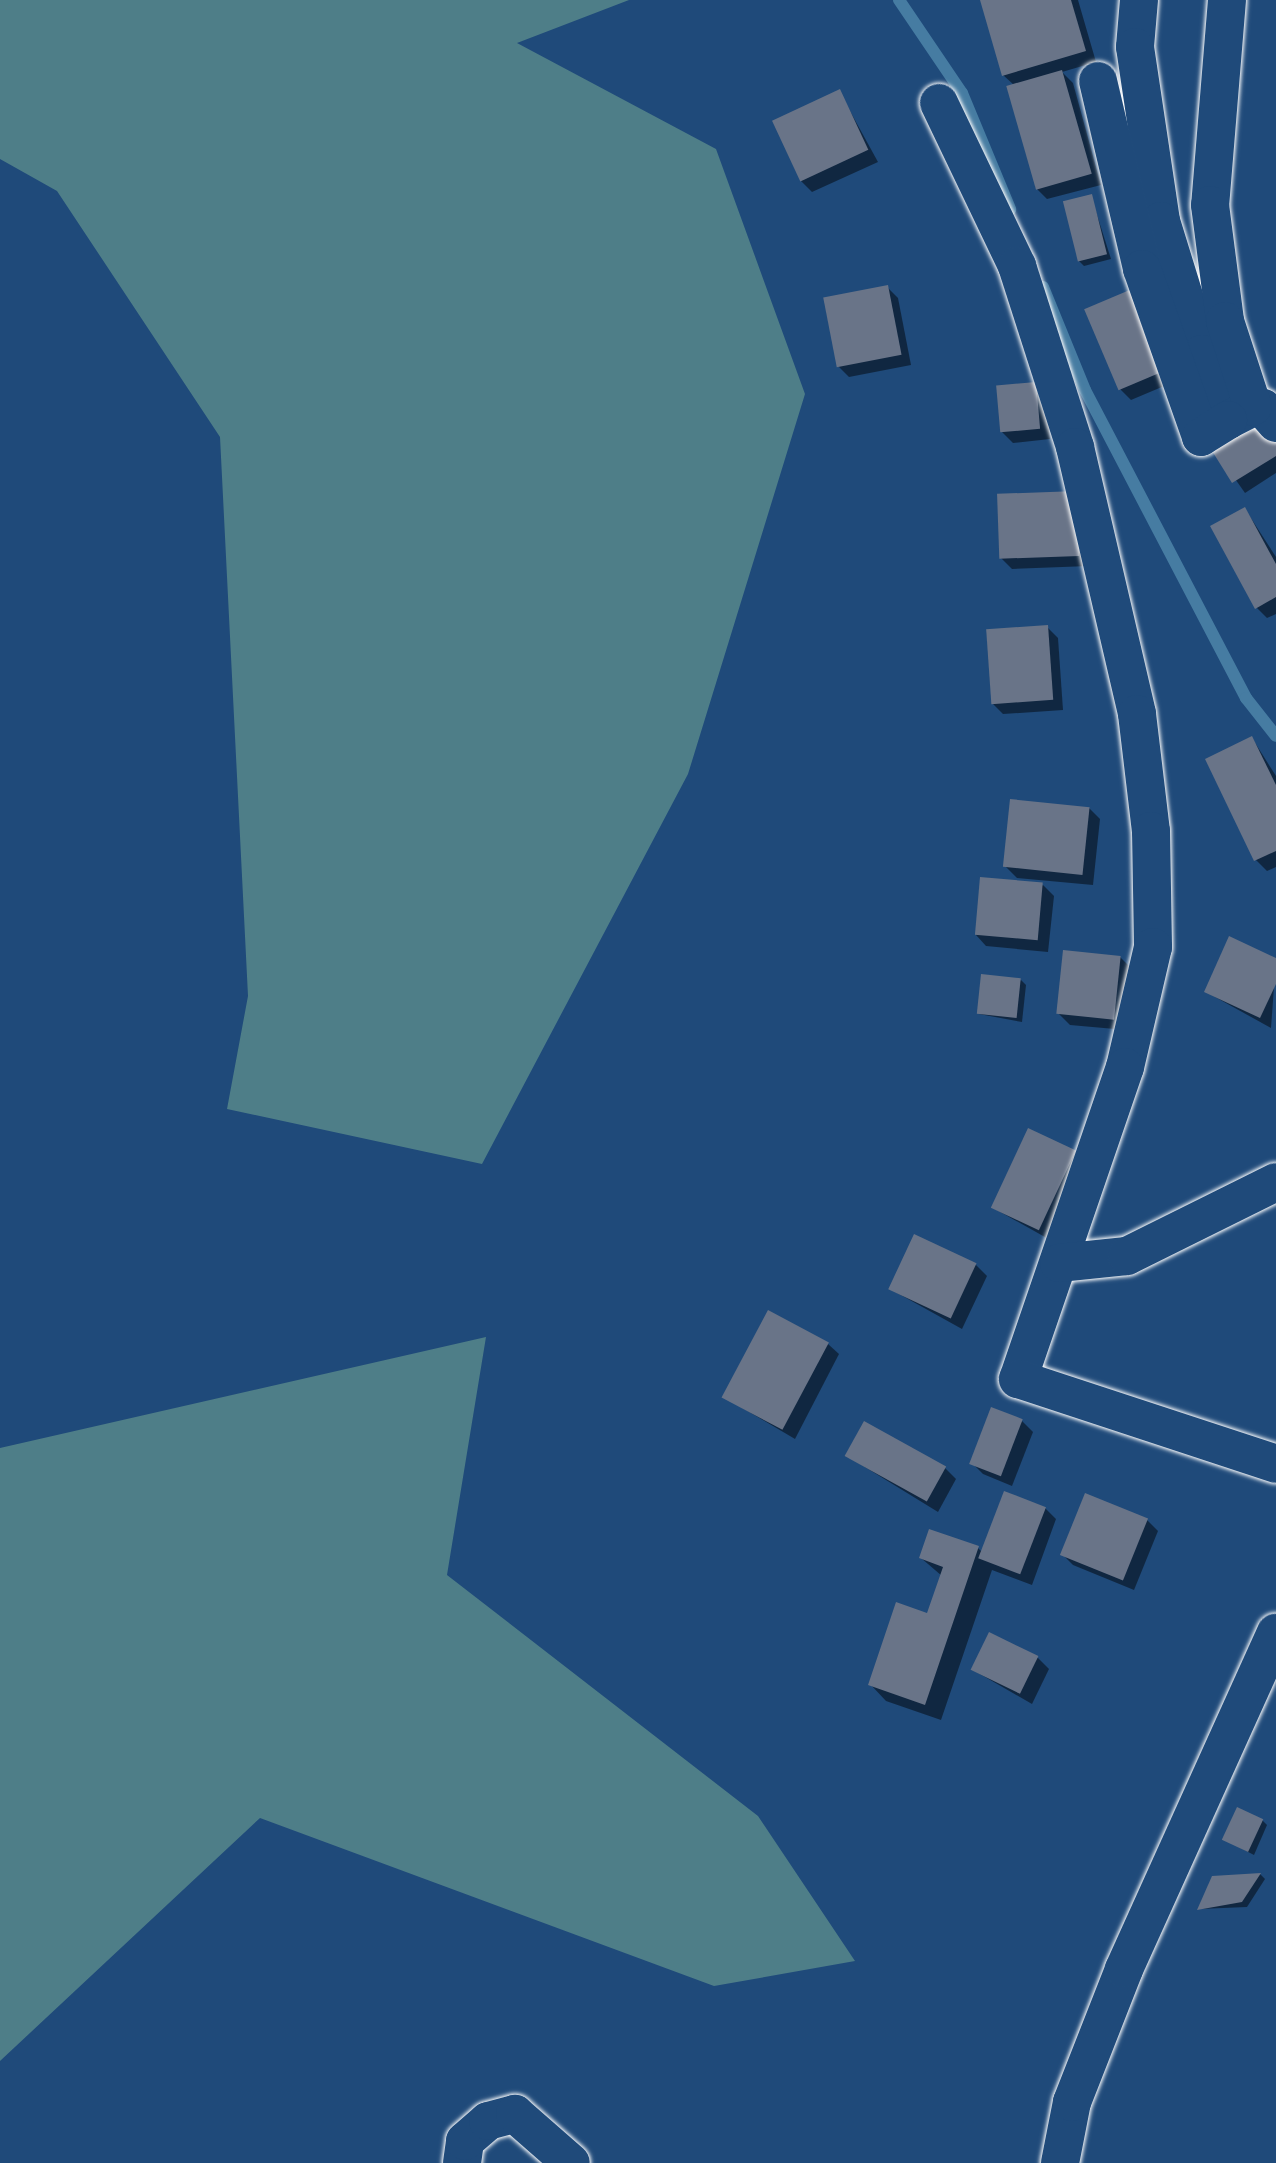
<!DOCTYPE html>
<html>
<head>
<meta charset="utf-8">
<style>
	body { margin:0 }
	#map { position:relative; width:1276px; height:2163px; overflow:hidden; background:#1f4a7a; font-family:"Shantell Sans",sans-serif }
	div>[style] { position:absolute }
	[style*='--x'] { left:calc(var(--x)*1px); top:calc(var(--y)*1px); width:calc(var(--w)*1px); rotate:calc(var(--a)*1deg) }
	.green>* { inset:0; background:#4e7e88 }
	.shadow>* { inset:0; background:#0007 }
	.stream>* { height:12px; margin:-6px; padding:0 6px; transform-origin:6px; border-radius:6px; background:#467ca2 }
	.building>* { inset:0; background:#697488; transform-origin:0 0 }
	.roads { filter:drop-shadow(0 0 2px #fff) drop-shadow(0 0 2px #fff) }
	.street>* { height:38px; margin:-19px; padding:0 19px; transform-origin:19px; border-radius:19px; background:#1f4a7a }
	span { translate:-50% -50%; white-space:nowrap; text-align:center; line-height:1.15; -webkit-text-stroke:5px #1f4a7a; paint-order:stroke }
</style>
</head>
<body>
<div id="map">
	<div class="green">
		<i style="clip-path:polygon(0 0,629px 0,517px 43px,716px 149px,805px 394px,688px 774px,482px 1164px,227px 1109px,248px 996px,220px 437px,57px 191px,0 159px)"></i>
		<i style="clip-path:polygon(486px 1337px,447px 1575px,758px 1816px,855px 1961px,714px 1986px,260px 1818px,0 2061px,0 1448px)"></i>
	</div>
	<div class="shadow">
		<i style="clip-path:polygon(982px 0,1078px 0,1096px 62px,1062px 72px,1073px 83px,1101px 185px,1047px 199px,1036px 188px,1014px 85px,1003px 75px)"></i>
		<i style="clip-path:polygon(839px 91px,878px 162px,812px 192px,801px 181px)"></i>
		<i style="clip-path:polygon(1091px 196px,1111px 259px,1084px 266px,1079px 261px)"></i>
		<i style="clip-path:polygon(887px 287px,898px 298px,911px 365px,849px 377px,838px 366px)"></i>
		<i style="clip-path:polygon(1143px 302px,1176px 381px,1131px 400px,1120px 389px)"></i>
		<i style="clip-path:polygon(1035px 384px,1046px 395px,1050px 439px,1013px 443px,1002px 432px)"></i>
		<i style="clip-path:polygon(1276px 433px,1276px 473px,1245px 493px,1212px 446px)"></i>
		<i style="clip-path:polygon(1087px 503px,1089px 566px,1012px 569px,1001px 558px)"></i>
		<i style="clip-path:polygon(1245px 509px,1276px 557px,1276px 614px,1267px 618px,1256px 607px)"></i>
		<i style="clip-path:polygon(1047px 627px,1058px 638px,1063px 710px,1003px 714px,992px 703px)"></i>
		<i style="clip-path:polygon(1252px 738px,1276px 776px,1276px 867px,1267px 871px,1256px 860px)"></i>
		<i style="clip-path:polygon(1089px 808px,1100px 819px,1093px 885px,1017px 878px,1006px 867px)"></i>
		<i style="clip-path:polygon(1043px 885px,1054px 896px,1048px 952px,986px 946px,976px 935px)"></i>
		<i style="clip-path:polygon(1120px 957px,1131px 968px,1126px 1030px,1070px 1025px,1059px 1014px)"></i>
		<i style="clip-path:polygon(1276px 960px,1271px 1028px,1206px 992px)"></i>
		<i style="clip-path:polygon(1021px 980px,1026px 985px,1022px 1022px,979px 1014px)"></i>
		<i style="clip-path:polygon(1075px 1151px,1086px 1162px,1052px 1241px,995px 1209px)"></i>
		<i style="clip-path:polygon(976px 1265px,987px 1276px,962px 1329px,890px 1289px)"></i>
		<i style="clip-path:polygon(828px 1344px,839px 1354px,795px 1439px,724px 1397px)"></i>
		<i style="clip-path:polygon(1022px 1421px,1033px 1432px,1012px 1486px,983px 1474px,972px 1463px)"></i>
		<i style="clip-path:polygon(847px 1456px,945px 1468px,956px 1479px,938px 1512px)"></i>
		<i style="clip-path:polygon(1045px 1508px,1056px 1519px,1032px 1585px,992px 1570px,941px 1720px,886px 1701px,870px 1684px,928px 1615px,942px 1576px,921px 1558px,978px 1548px,983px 1553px)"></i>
		<i style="clip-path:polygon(1147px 1520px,1158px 1531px,1134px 1590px,1073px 1565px,1062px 1554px)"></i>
		<i style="clip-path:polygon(1038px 1658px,1049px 1669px,1032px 1704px,973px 1670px)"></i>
		<i style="clip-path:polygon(1262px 1820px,1267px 1825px,1254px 1855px,1225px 1840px)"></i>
		<i style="clip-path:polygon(1260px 1874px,1265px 1879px,1247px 1907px,1199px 1909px,1213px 1878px)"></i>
	</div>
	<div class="stream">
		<i style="--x:899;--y:0;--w:112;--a:55.9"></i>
		<i style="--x:962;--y:93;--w:126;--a:67.5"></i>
		<i style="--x:1043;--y:287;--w:111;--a:67.8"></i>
		<i style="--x:1085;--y:390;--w:348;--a:62.4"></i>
		<i style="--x:1246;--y:698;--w:48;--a:51.7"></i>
	</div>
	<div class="building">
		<i style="clip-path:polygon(980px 0,1071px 0,1086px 51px,1002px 76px)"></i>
		<i style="left:1062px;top:70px;width:108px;height:58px;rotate:74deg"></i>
		<i style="left:840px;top:89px;width:67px;height:75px;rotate:65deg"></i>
		<i style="left:1092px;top:194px;width:62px;height:30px;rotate:76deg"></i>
		<i style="left:888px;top:285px;width:71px;height:66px;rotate:79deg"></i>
		<i style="left:1132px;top:289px;width:88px;height:52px;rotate:67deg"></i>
		<i style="left:1036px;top:382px;width:47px;height:40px;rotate:85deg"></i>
		<i style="clip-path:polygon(1261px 413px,1276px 437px,1276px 456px,1232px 483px,1209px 446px)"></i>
		<i style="left:1077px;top:491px;width:65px;height:80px;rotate:88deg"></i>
		<i style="clip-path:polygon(1245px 507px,1276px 564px,1276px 597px,1255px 609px,1210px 526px)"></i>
		<i style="left:1048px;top:625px;width:75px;height:62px;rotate:86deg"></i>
		<i style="clip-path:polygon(1252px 736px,1276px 785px,1276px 851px,1254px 861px,1205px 759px)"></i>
		<i style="left:1010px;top:799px;width:80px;height:68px;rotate:6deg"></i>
		<i style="left:980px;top:877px;width:63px;height:58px;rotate:5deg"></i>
		<i style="clip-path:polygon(1229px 936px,1276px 958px,1276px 984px,1260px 1018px,1204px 992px)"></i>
		<i style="left:1063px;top:950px;width:58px;height:64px;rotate:6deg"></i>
		<i style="left:981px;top:974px;width:40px;height:40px;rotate:6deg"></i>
		<i style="left:1028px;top:1128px;width:53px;height:88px;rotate:25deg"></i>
		<i style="left:914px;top:1234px;width:69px;height:61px;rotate:25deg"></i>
		<i style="left:768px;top:1310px;width:69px;height:99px;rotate:28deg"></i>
		<i style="left:991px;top:1407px;width:34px;height:61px;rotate:21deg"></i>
		<i style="left:864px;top:1421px;width:94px;height:40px;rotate:29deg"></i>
		<i style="left:1004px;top:1491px;width:45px;height:72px;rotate:21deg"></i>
		<i style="left:1085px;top:1493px;width:68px;height:67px;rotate:22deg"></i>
		<i style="clip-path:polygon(929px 1529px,979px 1546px,925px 1705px,868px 1685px,896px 1602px,927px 1613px,943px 1567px,919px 1558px)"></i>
		<i style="left:989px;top:1632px;width:55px;height:42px;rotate:26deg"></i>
		<i style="left:1237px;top:1807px;width:29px;height:36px;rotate:25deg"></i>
		<i style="clip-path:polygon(1261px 1873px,1242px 1902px,1197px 1910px,1212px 1876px)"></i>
	</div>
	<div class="roads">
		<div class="street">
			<i style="--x:1139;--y:0;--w:47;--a:94.9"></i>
			<i style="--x:1135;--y:47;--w:176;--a:81.5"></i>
			<i style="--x:1161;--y:221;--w:139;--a:72.9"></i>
			<i style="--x:1202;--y:354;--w:71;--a:68.5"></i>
			<i style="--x:1228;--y:420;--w:28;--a:-27"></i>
			<i style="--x:1253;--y:407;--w:10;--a:6"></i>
			<i style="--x:1263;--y:408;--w:20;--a:49"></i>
			<i style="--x:1227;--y:0;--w:206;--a:94.7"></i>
			<i style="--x:1210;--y:205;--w:117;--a:82.6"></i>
			<i style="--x:1225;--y:321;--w:90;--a:72"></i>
			<i style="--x:1098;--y:81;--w:193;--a:76.8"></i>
			<i style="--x:1142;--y:269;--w:178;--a:70.6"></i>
			<i style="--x:1201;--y:437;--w:32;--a:-32"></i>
			<i style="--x:939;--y:103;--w:181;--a:64.4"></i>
			<i style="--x:1017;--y:266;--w:190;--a:72.2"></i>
			<i style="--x:1075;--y:447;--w:274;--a:76.9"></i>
			<i style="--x:1137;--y:714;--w:118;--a:83.2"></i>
			<i style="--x:1151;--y:831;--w:116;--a:89"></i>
			<i style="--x:1153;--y:947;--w:123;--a:103.1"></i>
			<i style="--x:1125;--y:1067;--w:330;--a:108.9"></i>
			<i style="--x:1018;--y:1379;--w:272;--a:18.2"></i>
			<i style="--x:1059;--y:1263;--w:68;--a:-5.9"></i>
			<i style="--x:1127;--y:1256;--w:166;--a:-26.4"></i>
			<i style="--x:462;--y:2163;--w:22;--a:-82"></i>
			<i style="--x:465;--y:2141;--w:30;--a:-41"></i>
			<i style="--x:488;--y:2121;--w:28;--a:-15"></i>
			<i style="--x:515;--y:2114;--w:74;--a:41.2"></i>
			<i style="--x:1060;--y:2163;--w:62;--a:-78.9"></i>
			<i style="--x:1072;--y:2102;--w:143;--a:-68.6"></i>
			<i style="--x:1124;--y:1969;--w:369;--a:-65.7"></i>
		</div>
	</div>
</div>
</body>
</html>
